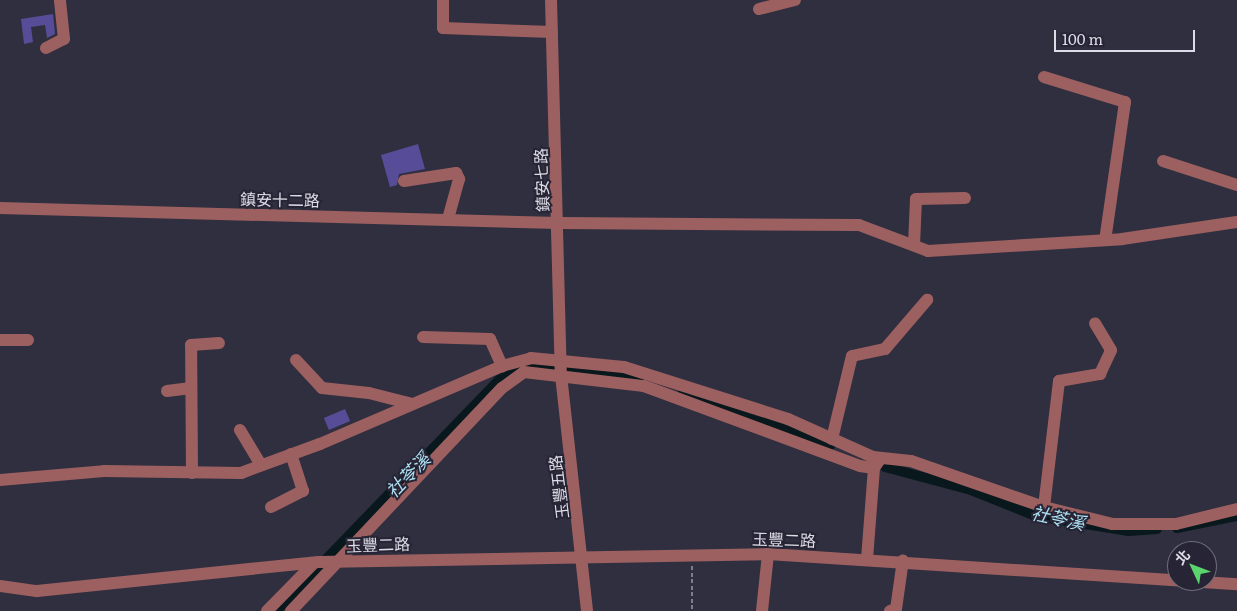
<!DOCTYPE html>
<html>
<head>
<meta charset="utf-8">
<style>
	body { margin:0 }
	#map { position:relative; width:1237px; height:611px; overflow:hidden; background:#302f3f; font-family:Literata,"Noto Sans TC",serif }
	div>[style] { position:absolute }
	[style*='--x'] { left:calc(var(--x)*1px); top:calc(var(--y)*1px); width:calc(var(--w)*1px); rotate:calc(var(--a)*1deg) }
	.canal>* { height:10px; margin:-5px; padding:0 5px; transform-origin:5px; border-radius:5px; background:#08181d }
	.building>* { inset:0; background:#574c97; transform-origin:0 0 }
	.path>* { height:2px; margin-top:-1px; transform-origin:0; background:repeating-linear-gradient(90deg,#7e7d8a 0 4px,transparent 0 6.5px) }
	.minor>* { height:12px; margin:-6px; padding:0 6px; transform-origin:6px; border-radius:6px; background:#9d6060 }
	span { translate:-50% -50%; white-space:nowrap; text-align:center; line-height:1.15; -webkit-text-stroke:4px #272535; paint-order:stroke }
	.street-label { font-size:16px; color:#dddce6 }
	.water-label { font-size:18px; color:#ace0f2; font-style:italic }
	.north { position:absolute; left:1167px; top:541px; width:50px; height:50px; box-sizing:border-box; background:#272535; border:1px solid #706e7c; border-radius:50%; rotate:313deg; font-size:14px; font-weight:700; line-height:20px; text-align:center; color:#dddce6 }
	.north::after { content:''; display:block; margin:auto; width:18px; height:22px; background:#5ad56e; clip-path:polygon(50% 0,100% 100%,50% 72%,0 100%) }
	.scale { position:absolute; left:1054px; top:30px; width:141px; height:22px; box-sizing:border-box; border:2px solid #dddce6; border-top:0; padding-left:6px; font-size:15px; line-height:18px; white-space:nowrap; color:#dddce6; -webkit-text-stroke:4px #272535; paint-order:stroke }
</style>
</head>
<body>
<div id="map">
	<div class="canal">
		<i style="--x:569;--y:369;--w:57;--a:7"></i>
		<i style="--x:626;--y:376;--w:21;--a:17"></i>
		<i style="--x:682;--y:394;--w:157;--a:18.9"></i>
		<i style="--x:885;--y:467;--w:89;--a:15"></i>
		<i style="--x:971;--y:490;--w:70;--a:21.8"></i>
		<i style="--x:1036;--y:516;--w:94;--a:9.2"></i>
		<i style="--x:1129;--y:531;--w:28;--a:-4"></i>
		<i style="--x:1177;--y:528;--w:61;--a:-11.3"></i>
		<i style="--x:276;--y:611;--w:321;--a:-46"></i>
		<i style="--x:499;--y:380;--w:20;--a:-30"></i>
		<i style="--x:516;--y:370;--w:37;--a:-3"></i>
	</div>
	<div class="building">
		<i style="clip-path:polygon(53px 14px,55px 34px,47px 38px,45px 25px,31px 27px,33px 42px,24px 44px,21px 19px)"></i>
		<i style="clip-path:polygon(418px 144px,425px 169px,399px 174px,397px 185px,390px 187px,381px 155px)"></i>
		<i style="left:345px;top:409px;width:13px;height:23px;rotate:67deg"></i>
	</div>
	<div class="path">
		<i style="--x:692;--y:566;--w:45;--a:90"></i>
	</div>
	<div class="minor">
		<i style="--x:443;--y:0;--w:28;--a:90"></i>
		<i style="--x:443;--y:28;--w:109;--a:2.1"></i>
		<i style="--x:551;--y:0;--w:375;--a:88.5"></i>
		<i style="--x:561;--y:375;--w:237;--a:83.7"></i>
		<i style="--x:759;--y:9;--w:37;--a:-14"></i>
		<i style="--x:46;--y:48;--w:20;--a:-27"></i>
		<i style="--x:64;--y:39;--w:39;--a:-96"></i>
		<i style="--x:1044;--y:77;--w:85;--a:17.2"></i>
		<i style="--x:1125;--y:102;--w:139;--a:98.2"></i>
		<i style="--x:1163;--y:161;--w:78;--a:18"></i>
		<i style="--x:404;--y:181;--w:53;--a:-8.7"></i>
		<i style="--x:456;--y:173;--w:7;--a:63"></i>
		<i style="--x:459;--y:179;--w:41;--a:105.4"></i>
		<i style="--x:0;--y:208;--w:559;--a:1.54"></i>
		<i style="--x:559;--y:223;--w:300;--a:0.4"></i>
		<i style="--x:859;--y:225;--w:74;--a:20.6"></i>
		<i style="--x:928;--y:251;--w:194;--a:-3.5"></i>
		<i style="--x:1122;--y:239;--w:116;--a:-8.4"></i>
		<i style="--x:914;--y:245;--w:46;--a:-87.5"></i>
		<i style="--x:916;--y:199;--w:49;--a:-1.2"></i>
		<i style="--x:423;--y:337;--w:67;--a:1.7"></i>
		<i style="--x:490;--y:339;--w:30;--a:66"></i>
		<i style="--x:0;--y:340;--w:28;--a:0"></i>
		<i style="--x:296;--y:360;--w:38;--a:47"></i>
		<i style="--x:322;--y:388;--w:47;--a:6.1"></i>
		<i style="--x:369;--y:393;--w:44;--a:14.3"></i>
		<i style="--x:167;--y:391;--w:24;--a:-7"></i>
		<i style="--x:240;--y:430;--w:41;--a:59"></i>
		<i style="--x:832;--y:439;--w:85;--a:-76.5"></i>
		<i style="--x:852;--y:356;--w:34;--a:-12"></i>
		<i style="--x:885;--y:349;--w:65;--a:-49.4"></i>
		<i style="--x:192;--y:473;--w:128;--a:-90.4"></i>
		<i style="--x:191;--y:345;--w:28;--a:-4"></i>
		<i style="--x:0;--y:480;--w:104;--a:-4.9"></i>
		<i style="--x:104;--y:471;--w:137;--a:0.8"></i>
		<i style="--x:241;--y:473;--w:84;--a:-20.2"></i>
		<i style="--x:320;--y:444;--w:198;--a:-23.2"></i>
		<i style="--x:502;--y:366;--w:30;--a:-15"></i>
		<i style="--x:531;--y:358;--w:93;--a:5.5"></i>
		<i style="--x:624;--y:367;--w:172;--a:17.6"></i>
		<i style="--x:788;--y:419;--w:93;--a:24.1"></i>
		<i style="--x:873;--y:457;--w:38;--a:6"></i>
		<i style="--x:911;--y:461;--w:141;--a:19.1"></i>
		<i style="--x:1044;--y:507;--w:70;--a:14"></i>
		<i style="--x:1112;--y:524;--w:64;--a:0"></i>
		<i style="--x:1176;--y:524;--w:63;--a:-13.8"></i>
		<i style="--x:271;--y:507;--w:36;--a:-27"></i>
		<i style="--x:303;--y:491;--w:39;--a:-108"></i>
		<i style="--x:1044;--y:507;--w:127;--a:-83.2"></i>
		<i style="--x:1059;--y:381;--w:42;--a:-9.7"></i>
		<i style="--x:1100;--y:374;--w:26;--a:-65"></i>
		<i style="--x:1111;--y:350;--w:31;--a:-121"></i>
		<i style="--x:867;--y:559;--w:91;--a:-85.6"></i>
		<i style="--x:0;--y:586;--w:37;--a:8"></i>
		<i style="--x:37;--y:591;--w:283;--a:-5.9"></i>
		<i style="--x:319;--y:562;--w:449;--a:-1"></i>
		<i style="--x:768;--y:554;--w:470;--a:3.7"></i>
		<i style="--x:267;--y:611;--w:66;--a:-45.6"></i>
		<i style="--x:291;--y:611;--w:307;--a:-46.6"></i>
		<i style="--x:502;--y:388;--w:27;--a:-36"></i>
		<i style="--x:524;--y:372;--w:121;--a:6.7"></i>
		<i style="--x:644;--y:386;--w:230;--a:20.3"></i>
		<i style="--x:860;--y:466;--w:14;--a:8"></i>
		<i style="--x:874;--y:468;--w:12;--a:-55"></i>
		<i style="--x:762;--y:611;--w:57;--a:-84"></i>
		<i style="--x:890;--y:611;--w:6;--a:-18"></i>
		<i style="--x:896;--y:609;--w:49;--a:-81.9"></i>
	</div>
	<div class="street-label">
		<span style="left:541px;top:180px;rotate:-92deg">鎮安七路</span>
		<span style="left:280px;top:199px;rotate:1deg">鎮安十二路</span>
		<span style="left:558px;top:487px;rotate:-97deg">玉豐五路</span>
		<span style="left:784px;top:539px;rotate:2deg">玉豐二路</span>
		<span style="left:378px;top:544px;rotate:-2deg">玉豐二路</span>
	</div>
	<div class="water-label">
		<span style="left:408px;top:475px;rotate:-46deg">社苓溪</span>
		<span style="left:1058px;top:518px;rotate:12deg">社苓溪</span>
	</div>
	<div class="north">北</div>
	<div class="scale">100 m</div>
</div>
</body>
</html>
